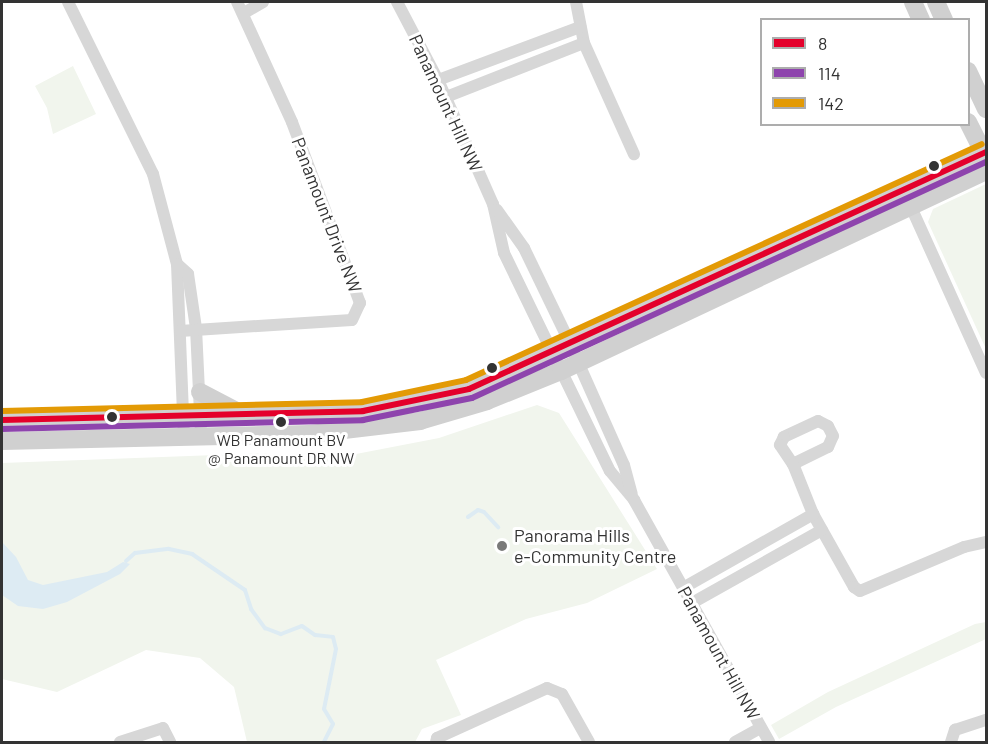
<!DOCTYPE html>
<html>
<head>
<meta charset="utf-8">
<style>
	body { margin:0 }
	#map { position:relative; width:988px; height:744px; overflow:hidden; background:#fff; font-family:Barlow,sans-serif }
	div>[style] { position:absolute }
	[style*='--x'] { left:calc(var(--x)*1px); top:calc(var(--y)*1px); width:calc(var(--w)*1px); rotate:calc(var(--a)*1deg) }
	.green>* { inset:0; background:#f1f5ed }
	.water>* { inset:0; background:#ddebf3 }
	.stream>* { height:4px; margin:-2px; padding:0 2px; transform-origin:2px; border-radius:2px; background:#ddebf3 }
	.street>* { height:12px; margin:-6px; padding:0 6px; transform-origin:6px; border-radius:6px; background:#d7d7d7 }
	.secondary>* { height:18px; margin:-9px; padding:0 9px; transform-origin:9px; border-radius:9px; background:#d0d0d0 }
	.bus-1>* { height:6px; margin:-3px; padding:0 3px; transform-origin:3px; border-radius:3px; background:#e4002b }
	.bus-2>* { height:6px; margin:-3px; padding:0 3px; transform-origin:3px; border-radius:3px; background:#8e44ad }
	.bus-3>* { height:6px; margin:-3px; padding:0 3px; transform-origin:3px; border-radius:3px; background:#e39a05 }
	.dots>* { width:16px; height:16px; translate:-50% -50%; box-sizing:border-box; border:3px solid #fff; border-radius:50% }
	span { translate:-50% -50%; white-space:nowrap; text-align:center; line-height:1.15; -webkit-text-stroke:6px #fff; paint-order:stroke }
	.bus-label { font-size:16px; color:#333 }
	.street-label { font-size:18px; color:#333 }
	.poi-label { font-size:18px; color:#333 }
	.left { translate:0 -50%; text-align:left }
	.frame { position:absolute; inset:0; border:3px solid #333; pointer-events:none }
	.legend { position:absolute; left:760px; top:18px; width:210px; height:108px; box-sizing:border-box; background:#fff; border:2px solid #adadad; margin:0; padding:8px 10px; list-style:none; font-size:18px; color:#333 }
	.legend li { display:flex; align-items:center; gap:12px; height:30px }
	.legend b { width:30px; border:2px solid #adadad }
</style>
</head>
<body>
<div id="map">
	<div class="green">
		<i style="clip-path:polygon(73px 66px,96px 114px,53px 134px,47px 108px,35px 86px)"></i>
		<i style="clip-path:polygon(986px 184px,986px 349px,928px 222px,933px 209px)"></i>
		<i style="clip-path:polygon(537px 405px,559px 413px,657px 569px,587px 603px,526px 619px,436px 660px,461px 715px,422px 729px,415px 742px,247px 742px,234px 687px,200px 658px,146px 650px,57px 692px,2px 679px,2px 463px,268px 453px,269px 459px,356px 454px,439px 438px)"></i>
		<i style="clip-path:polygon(986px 622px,986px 639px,836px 707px,779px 739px,771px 725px,828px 692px,975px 624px)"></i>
	</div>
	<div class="water">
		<i style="clip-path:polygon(2px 542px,16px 557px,28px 580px,43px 585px,107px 572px,123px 562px,130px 564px,120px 574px,67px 602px,43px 609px,18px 606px,2px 595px)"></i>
	</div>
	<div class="stream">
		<i style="--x:468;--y:517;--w:12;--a:-35"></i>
		<i style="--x:478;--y:510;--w:6;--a:18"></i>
		<i style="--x:484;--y:512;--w:21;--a:47"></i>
		<i style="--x:126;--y:561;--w:12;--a:-42"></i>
		<i style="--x:135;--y:553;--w:34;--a:-7"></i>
		<i style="--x:169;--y:549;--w:24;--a:12"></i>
		<i style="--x:192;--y:554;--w:64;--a:34.2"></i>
		<i style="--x:245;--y:590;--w:20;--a:72"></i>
		<i style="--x:251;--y:609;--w:24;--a:54"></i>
		<i style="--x:265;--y:628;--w:17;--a:21"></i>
		<i style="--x:281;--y:634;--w:22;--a:-21"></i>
		<i style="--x:302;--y:626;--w:16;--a:35"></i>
		<i style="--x:315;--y:635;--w:18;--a:6"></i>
		<i style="--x:333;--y:637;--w:12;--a:76"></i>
		<i style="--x:336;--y:649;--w:61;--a:101.3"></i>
		<i style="--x:324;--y:709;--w:17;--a:59"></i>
		<i style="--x:333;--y:724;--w:20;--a:117"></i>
	</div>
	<div class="street">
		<i style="--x:68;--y:2;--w:192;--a:63.7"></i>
		<i style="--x:153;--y:174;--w:93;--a:75.1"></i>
		<i style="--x:177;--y:264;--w:172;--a:87.7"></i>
		<i style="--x:397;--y:2;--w:88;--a:62.3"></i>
		<i style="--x:438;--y:80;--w:136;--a:66.1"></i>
		<i style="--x:493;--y:204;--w:50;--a:77.3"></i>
		<i style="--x:504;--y:253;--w:242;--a:64.1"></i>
		<i style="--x:610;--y:471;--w:38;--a:50"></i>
		<i style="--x:634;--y:500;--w:277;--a:60.8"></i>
		<i style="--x:576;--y:2;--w:42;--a:79"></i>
		<i style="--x:584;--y:43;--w:122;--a:65.8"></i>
		<i style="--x:244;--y:13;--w:22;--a:-30"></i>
		<i style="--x:438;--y:80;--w:152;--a:-20.5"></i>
		<i style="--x:446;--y:97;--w:148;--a:-21.4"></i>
		<i style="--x:911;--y:207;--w:182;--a:65.7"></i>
		<i style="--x:497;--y:210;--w:47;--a:54.6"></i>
		<i style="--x:524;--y:248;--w:97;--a:64.2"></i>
		<i style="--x:566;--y:335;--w:142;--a:66"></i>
		<i style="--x:624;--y:465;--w:30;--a:75"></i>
		<i style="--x:177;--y:264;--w:15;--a:42"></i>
		<i style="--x:188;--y:274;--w:55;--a:81.6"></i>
		<i style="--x:196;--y:328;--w:108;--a:87.3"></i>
		<i style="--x:180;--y:331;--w:172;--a:-3.7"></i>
		<i style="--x:352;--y:320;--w:19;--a:-65"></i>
		<i style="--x:360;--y:303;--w:193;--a:-110.6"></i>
		<i style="--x:292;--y:122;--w:132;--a:-114.6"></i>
		<i style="--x:793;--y:464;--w:39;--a:-26"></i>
		<i style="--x:828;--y:447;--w:12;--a:-66"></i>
		<i style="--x:833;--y:436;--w:11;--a:-117"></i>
		<i style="--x:828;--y:426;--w:11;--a:-153"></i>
		<i style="--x:818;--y:421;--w:38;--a:155"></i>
		<i style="--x:784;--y:437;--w:9;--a:117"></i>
		<i style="--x:780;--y:445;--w:23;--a:56"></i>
		<i style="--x:793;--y:464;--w:54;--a:68.2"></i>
		<i style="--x:813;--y:514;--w:84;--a:60.7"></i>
		<i style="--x:854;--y:587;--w:7;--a:34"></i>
		<i style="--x:860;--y:591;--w:113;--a:-22.9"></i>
		<i style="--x:964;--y:547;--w:23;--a:-13"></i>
		<i style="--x:683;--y:588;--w:150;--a:-29.6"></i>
		<i style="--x:692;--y:603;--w:149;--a:-29.3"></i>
		<i style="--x:120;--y:742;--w:45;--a:-18"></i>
		<i style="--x:163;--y:728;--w:16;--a:63"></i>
		<i style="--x:436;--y:742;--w:4;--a:-76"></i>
		<i style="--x:437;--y:738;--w:121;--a:-24.4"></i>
		<i style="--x:547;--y:688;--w:16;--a:22"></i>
		<i style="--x:562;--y:694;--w:55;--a:60.6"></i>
		<i style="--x:735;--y:742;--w:29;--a:-29"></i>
		<i style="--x:951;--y:742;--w:13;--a:-72"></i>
		<i style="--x:955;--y:730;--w:33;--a:-18"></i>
	</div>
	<div class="secondary">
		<i style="--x:913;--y:2;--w:20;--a:66"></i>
		<i style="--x:936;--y:2;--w:20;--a:66"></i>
		<i style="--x:968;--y:71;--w:42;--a:64.7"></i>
		<i style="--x:968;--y:122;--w:40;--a:63.4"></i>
		<i style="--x:200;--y:392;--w:47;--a:27.6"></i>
		<i style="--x:2;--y:420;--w:361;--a:-1.4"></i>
		<i style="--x:363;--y:411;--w:108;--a:-11.7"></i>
		<i style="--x:469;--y:389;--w:569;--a:-24.63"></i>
		<i style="--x:2;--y:441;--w:308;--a:-1.3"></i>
		<i style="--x:310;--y:434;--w:111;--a:-6.7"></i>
		<i style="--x:420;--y:421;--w:70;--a:-16.6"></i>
		<i style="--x:487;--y:401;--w:80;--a:-22.1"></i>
		<i style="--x:561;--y:371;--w:470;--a:-25.2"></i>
	</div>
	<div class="bus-1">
		<i style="--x:2;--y:420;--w:361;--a:-1.4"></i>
		<i style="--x:363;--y:411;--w:108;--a:-11.7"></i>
		<i style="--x:469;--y:389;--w:569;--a:-24.63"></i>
	</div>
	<div class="bus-2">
		<i style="--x:2;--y:429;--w:361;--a:-1.4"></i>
		<i style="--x:363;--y:420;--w:111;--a:-11.4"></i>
		<i style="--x:472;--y:398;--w:566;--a:-24.66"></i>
	</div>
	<div class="bus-3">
		<i style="--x:2;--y:411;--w:360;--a:-1.4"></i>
		<i style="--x:362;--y:402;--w:106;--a:-11.9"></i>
		<i style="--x:466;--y:380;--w:567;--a:-24.58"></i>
	</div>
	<div class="dots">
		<i style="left:934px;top:166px;background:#333"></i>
		<i style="left:492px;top:368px;background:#333"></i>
		<i style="left:112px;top:417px;background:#333"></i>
		<i style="left:281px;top:422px;background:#333"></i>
		<i style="left:502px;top:546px;background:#7a7a7a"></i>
	</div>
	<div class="bus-label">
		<span style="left:281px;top:449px">WB Panamount BV<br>@ Panamount DR NW</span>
	</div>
	<div class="street-label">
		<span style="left:446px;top:103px;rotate:65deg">Panamount Hill NW</span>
		<span style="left:327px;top:215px;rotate:69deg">Panamount Drive NW</span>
		<span style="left:719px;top:653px;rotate:61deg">Panamount Hill NW</span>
	</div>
	<div class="poi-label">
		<span class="left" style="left:514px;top:546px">Panorama Hills<br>e-Community Centre</span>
	</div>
	<div class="frame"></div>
	<ul class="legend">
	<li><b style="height:8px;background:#e4002b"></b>8</li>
	<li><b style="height:8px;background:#8e44ad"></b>114</li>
	<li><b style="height:8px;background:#e39a05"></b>142</li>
	</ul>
</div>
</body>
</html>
